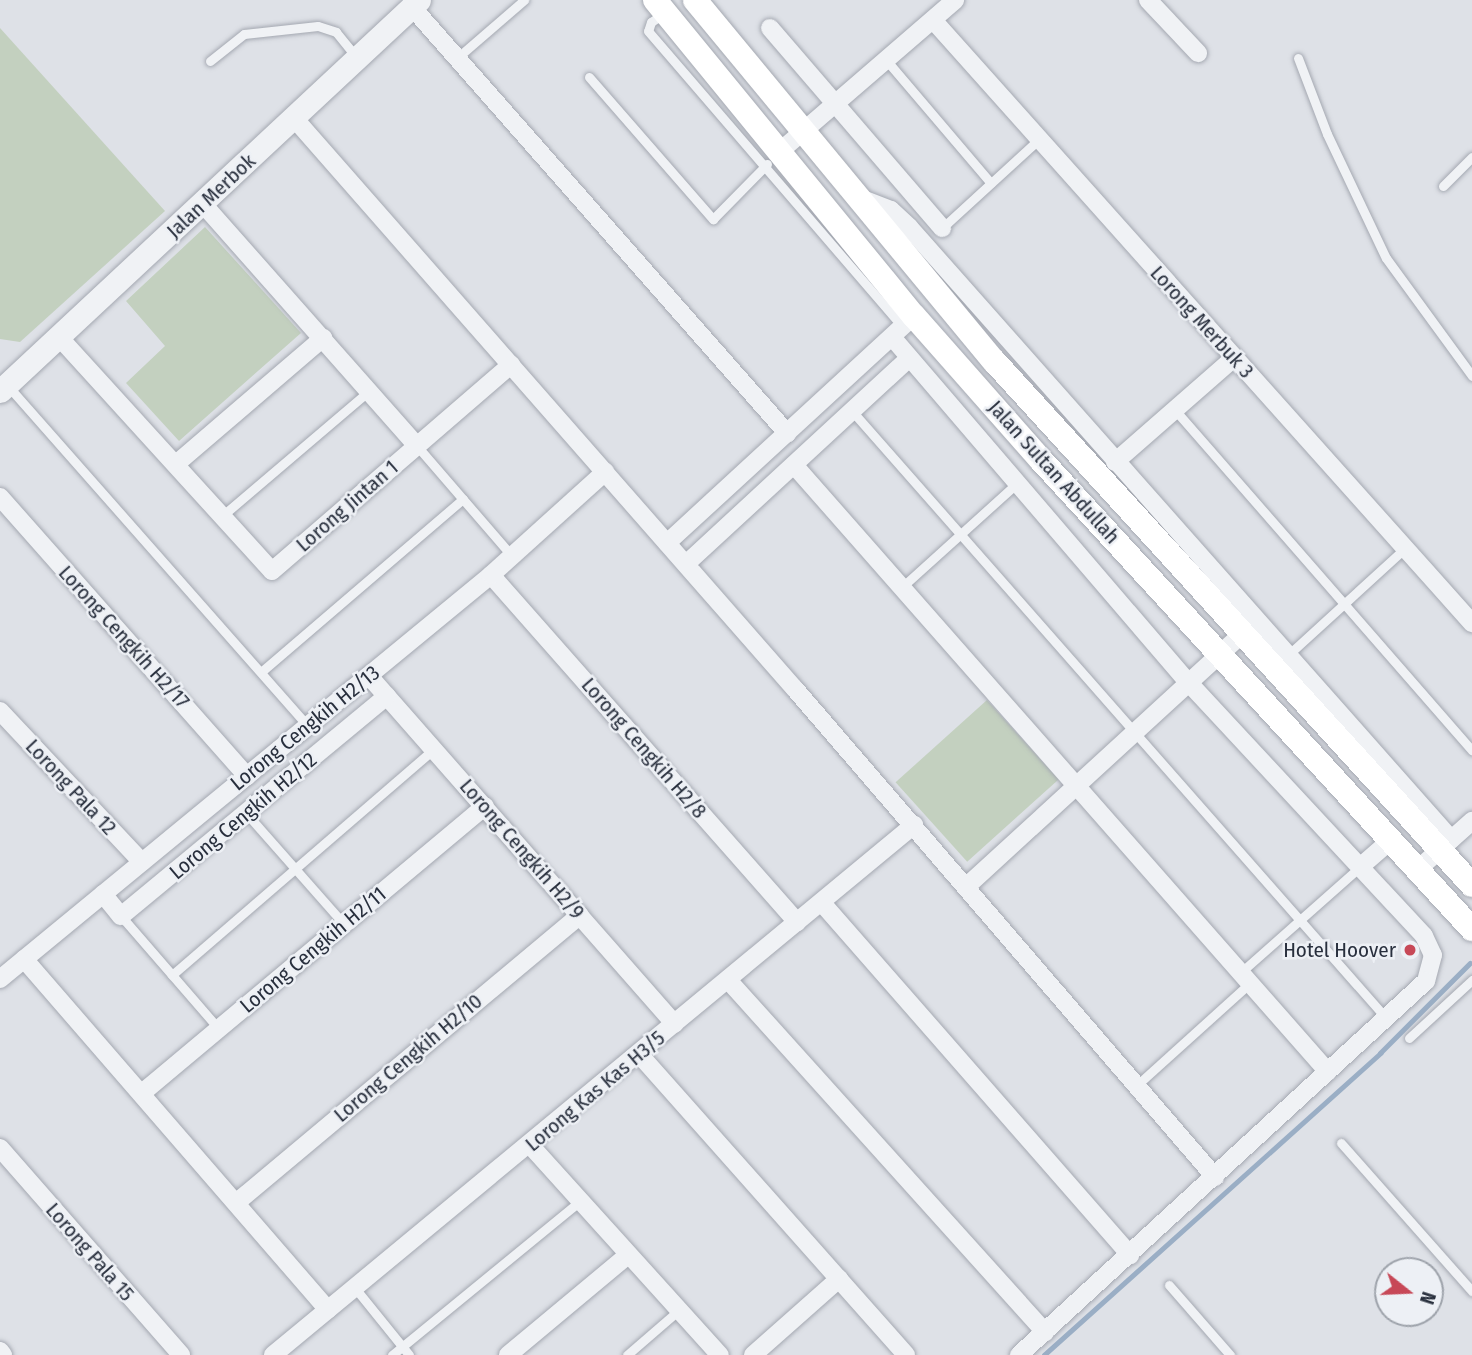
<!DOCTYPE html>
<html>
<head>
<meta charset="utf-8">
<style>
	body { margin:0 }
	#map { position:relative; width:1472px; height:1355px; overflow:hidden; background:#dee1e7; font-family:"Fira Sans Condensed",sans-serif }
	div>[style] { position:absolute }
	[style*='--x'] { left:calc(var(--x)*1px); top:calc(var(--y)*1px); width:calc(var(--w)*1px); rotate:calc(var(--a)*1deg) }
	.green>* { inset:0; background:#c3d0bf; transform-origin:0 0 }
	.stream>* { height:4.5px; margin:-2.25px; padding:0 2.25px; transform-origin:2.25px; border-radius:2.25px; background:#9aaec5 }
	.roads { filter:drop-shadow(0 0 2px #a4a8b1) drop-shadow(0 0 2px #a4a8b1) }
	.service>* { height:9px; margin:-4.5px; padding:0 4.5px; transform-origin:4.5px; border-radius:4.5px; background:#f0f2f5 }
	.minor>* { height:18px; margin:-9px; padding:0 9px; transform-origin:9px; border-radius:9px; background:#f0f2f5 }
	.tertiary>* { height:23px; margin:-11.5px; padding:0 11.5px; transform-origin:11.5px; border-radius:11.5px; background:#f0f2f5 }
	.secondary>* { height:24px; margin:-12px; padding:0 12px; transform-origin:12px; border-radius:12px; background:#fff }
	.dots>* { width:19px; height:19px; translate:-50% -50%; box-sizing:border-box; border:4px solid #edf0f5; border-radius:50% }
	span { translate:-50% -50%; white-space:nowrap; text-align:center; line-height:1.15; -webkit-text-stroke:5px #edf0f5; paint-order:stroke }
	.street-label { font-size:21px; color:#282f3d }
	.poi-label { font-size:21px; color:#282f3d }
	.right { translate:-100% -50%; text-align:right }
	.north { position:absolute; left:1374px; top:1257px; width:70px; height:70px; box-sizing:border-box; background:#edf0f5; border:2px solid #9ea3ab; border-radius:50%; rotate:108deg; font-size:19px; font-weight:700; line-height:28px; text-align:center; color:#282f3d }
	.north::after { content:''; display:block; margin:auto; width:24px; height:32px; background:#c74857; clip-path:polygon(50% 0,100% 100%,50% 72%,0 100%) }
</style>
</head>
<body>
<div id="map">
	<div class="green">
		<i style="clip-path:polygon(0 28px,165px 211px,20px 342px,0 339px)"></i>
		<i style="clip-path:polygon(205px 227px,301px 333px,179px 441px,126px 383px,165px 346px,126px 301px)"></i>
		<i style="left:987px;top:700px;width:107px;height:123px;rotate:48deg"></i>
	</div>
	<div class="stream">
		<i style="--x:1044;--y:1355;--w:452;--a:-41.9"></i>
		<i style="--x:1380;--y:1053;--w:127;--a:-45"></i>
	</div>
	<div class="roads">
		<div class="service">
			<i style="--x:663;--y:14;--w:14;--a:146"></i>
			<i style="--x:651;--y:22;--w:9;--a:108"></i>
			<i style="--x:648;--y:31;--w:391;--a:49.3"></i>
			<i style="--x:457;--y:58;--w:89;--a:-40.9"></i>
			<i style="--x:1298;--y:58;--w:81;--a:69.1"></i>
			<i style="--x:1327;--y:134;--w:137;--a:64.6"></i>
			<i style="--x:1386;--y:258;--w:146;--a:53.9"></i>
			<i style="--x:210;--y:61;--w:43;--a:-38.5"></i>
			<i style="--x:244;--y:34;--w:74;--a:-6.2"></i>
			<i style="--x:318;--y:26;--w:19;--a:18"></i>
			<i style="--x:336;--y:32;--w:33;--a:51"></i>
			<i style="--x:887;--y:61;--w:160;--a:49.6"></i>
			<i style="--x:589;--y:77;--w:189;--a:48.9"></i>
			<i style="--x:713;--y:219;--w:77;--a:-45.5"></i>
			<i style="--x:1443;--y:186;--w:41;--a:-45"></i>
			<i style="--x:942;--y:228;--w:132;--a:-42.5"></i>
			<i style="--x:8;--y:386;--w:453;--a:48.6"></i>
			<i style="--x:1175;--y:410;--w:452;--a:48.9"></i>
			<i style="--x:852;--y:411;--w:808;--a:48.66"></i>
			<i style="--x:417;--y:446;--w:145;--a:49.2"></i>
			<i style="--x:222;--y:516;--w:193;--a:-40.4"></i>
			<i style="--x:902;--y:587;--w:155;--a:-42.1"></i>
			<i style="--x:1288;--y:655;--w:159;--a:-42.4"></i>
			<i style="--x:261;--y:672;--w:266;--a:-40.6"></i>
			<i style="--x:246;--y:813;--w:148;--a:48.6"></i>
			<i style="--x:121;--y:916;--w:150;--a:49.1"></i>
			<i style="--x:1240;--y:973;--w:160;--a:-41.5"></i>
			<i style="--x:172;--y:975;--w:346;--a:-40.8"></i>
			<i style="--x:1409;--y:1038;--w:86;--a:-42.6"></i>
			<i style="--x:1137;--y:1085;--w:152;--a:-42.1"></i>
			<i style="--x:1341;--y:1143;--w:198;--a:48.5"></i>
			<i style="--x:1169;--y:1285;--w:93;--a:48.9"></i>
			<i style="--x:355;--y:1288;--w:86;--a:51.1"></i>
			<i style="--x:392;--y:1355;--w:243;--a:-39.3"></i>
			<i style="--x:627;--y:1355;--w:69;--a:-40.9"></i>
		</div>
		<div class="minor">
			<i style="--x:1148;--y:0;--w:73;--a:46.7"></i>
			<i style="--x:412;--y:7;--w:568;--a:48.64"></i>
			<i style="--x:933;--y:20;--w:809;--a:48.21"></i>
			<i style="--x:770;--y:28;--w:264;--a:49.3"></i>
			<i style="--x:294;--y:118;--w:760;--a:48.74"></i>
			<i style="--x:795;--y:689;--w:644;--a:49.28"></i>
			<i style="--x:778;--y:153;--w:234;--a:-40.8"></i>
			<i style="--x:857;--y:197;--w:36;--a:21"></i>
			<i style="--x:891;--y:210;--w:25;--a:43"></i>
			<i style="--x:909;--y:227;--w:818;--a:48.47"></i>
			<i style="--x:203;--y:204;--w:323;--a:48.5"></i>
			<i style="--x:59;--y:337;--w:316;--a:47.7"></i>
			<i style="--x:272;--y:571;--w:316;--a:-40.8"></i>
			<i style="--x:892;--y:337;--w:456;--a:49.4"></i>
			<i style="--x:1189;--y:683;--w:345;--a:47.1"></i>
			<i style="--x:1424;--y:936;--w:21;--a:65"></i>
			<i style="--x:1433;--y:955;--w:27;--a:105"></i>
			<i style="--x:1426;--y:981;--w:553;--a:137.42"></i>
			<i style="--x:1115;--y:462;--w:158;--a:-41.2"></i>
			<i style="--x:176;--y:464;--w:194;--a:-40.6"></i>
			<i style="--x:794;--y:465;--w:808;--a:48.66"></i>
			<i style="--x:0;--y:497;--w:373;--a:48.5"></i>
			<i style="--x:667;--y:543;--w:335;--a:-42.6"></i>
			<i style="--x:686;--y:564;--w:304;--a:-42.7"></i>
			<i style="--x:491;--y:575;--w:463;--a:48.6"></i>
			<i style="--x:369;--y:676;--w:463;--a:48.7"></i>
			<i style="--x:0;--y:711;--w:207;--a:46.8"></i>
			<i style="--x:1360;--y:867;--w:41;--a:-41.1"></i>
			<i style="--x:1417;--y:870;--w:74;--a:-41.7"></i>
			<i style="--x:967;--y:886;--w:373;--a:-42.5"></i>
			<i style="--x:103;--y:894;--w:28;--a:51"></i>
			<i style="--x:121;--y:916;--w:345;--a:-39.6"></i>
			<i style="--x:822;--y:903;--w:468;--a:48.8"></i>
			<i style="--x:24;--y:959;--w:464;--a:49.1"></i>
			<i style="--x:0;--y:979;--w:636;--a:-39.45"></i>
			<i style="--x:491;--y:575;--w:154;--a:-42.1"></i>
			<i style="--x:728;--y:980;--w:474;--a:48"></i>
			<i style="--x:639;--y:1054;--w:402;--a:48.4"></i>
			<i style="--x:142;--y:1093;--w:447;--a:-39.9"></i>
			<i style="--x:530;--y:1145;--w:283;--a:47.9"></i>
			<i style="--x:0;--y:1148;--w:275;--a:48.8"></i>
			<i style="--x:237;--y:1202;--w:447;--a:-39.9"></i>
			<i style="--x:0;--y:1351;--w:5;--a:53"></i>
			<i style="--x:273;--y:1355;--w:832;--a:-39.59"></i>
			<i style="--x:508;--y:1355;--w:156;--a:-39.8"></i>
			<i style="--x:753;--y:1355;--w:115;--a:-41.5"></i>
		</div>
		<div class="tertiary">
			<i style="--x:0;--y:391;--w:573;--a:-43.02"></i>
		</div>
		<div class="secondary">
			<i style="--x:655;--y:0;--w:409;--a:50.7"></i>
			<i style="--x:914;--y:316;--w:192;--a:48.6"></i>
			<i style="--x:1041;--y:460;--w:637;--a:47.42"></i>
			<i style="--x:695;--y:0;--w:469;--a:50.4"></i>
			<i style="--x:994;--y:361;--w:709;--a:47.63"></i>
		</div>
	</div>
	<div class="dots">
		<i style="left:1410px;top:950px;background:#c74857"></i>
	</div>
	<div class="street-label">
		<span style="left:211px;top:196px;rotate:-43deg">Jalan Merbok</span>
		<span style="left:1202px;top:322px;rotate:48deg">Lorong Merbuk 3</span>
		<span style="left:1054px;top:472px;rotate:48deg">Jalan Sultan Abdullah</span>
		<span style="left:347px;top:506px;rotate:-41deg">Lorong Jintan 1</span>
		<span style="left:124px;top:637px;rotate:48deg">Lorong Cengkih H2/17</span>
		<span style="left:305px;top:728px;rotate:-39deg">Lorong Cengkih H2/13</span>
		<span style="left:644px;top:748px;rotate:49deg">Lorong Cengkih H2/8</span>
		<span style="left:71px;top:787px;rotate:47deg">Lorong Pala 12</span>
		<span style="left:243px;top:816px;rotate:-40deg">Lorong Cengkih H2/12</span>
		<span style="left:522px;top:849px;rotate:49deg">Lorong Cengkih H2/9</span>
		<span style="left:313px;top:950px;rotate:-40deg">Lorong Cengkih H2/11</span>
		<span style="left:408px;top:1058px;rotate:-40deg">Lorong Cengkih H2/10</span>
		<span style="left:595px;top:1091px;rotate:-40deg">Lorong Kas Kas H3/5</span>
		<span style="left:90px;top:1252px;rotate:49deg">Lorong Pala 15</span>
	</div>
	<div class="poi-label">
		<span class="right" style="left:1396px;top:950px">Hotel Hoover</span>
	</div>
	<div class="north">N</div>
</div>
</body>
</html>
